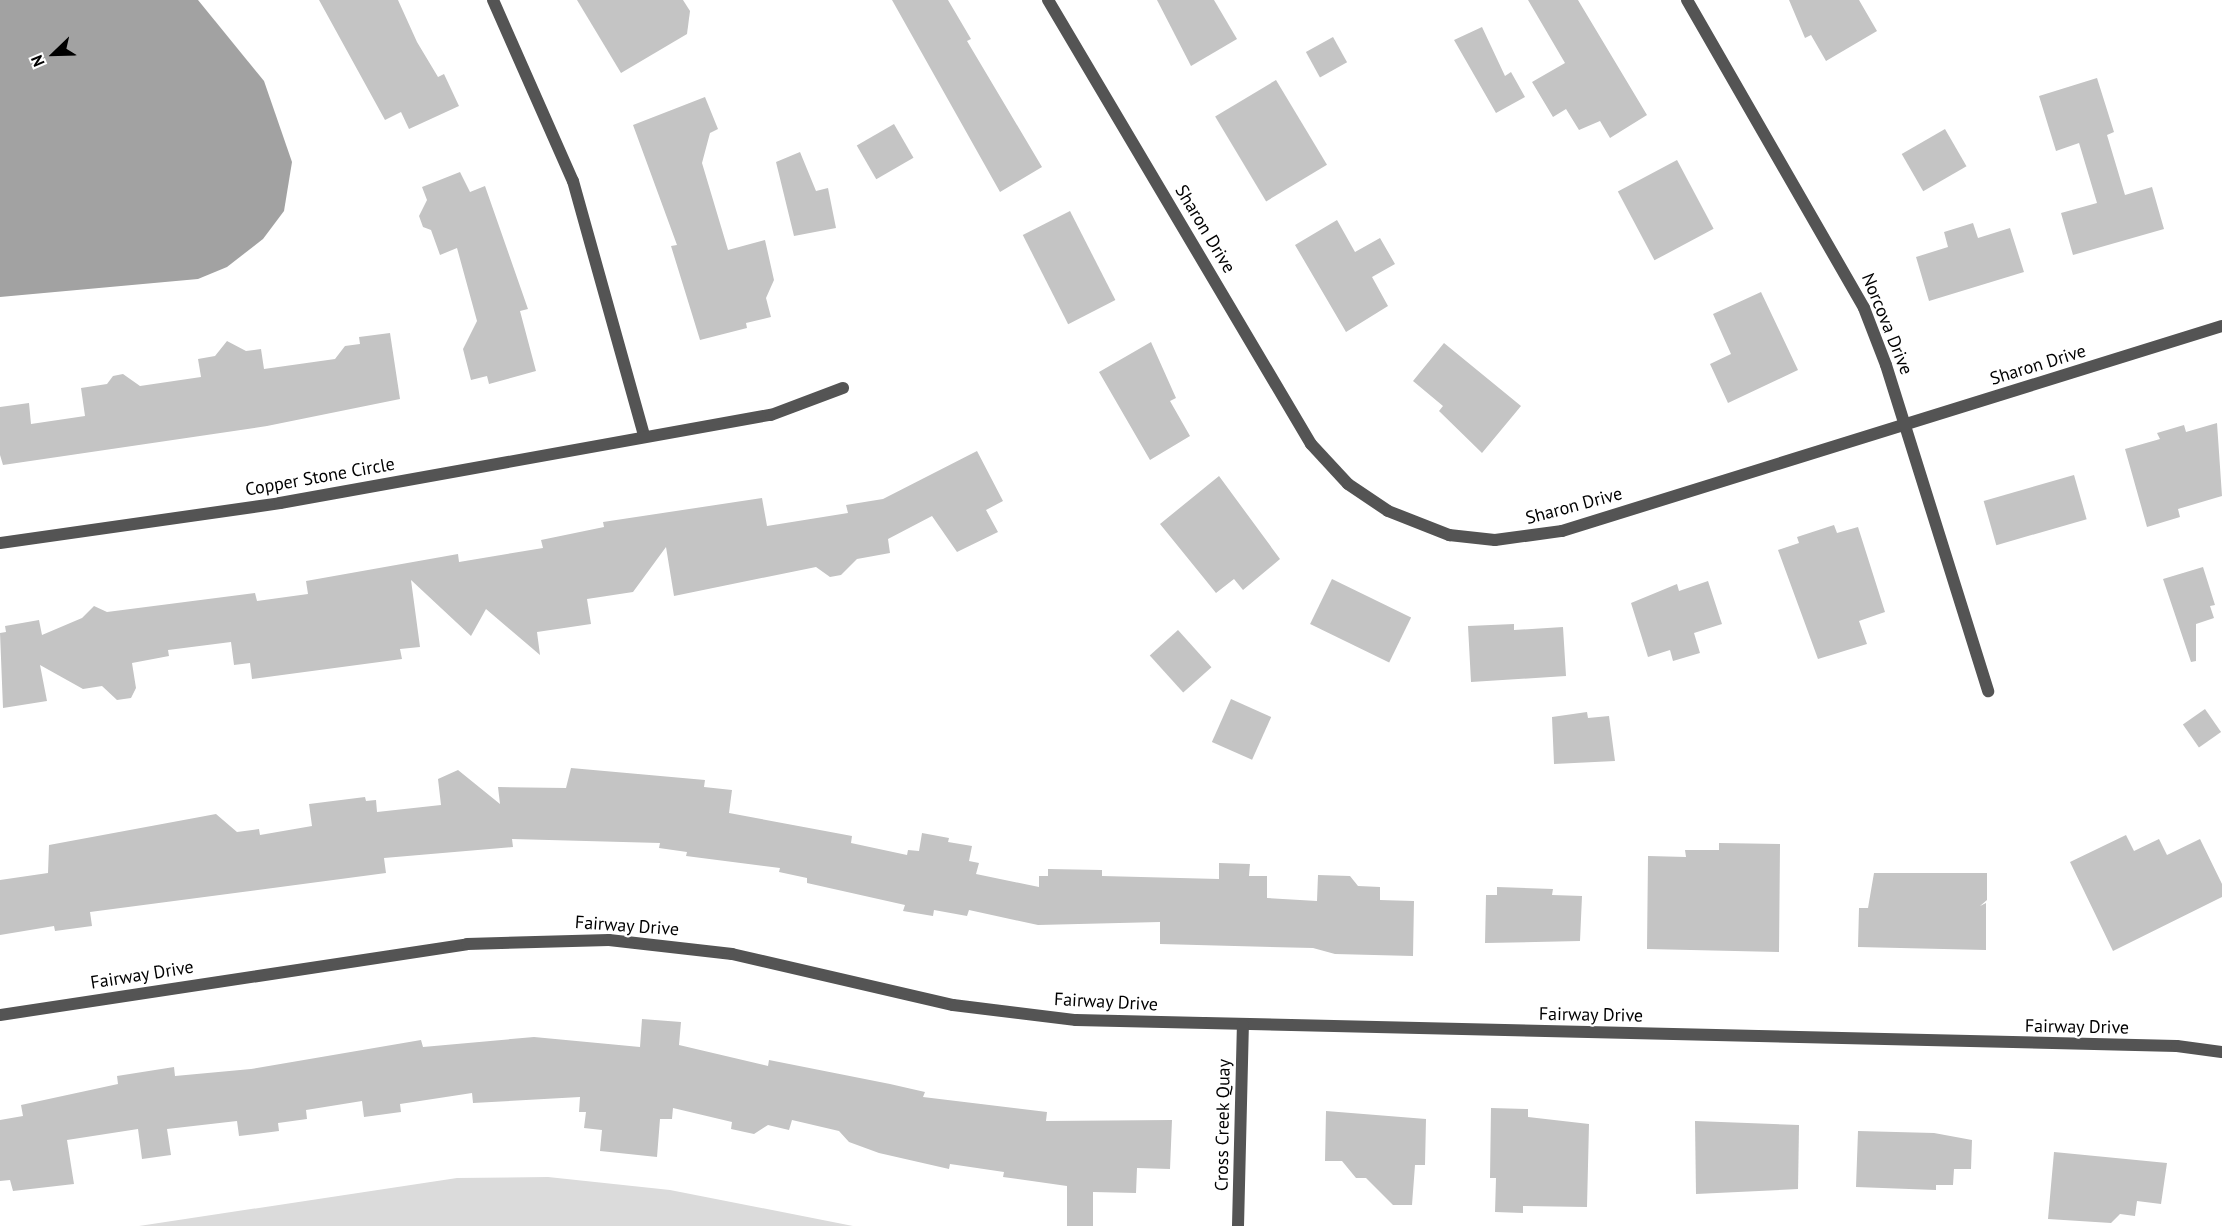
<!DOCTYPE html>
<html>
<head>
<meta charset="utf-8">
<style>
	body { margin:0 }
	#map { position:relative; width:2222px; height:1226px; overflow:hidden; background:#fff; font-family:"PT Sans",sans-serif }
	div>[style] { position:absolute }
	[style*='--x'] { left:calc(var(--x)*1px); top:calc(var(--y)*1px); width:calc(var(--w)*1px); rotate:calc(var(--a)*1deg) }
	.green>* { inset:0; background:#dbdbdb }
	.water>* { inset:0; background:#a2a2a2 }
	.building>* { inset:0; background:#c4c4c4; transform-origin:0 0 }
	.street>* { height:12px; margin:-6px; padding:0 6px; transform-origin:6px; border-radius:6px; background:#545454 }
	span { translate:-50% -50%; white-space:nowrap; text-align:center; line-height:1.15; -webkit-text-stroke:4.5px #fff; paint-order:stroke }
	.street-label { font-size:18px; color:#000 }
	.north { position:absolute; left:24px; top:24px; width:60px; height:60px; -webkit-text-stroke:4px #fff; paint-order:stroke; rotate:247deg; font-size:16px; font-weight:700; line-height:24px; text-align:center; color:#000 }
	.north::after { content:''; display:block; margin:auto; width:21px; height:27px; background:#000; clip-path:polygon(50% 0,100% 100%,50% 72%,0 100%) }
</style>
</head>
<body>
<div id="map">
	<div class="green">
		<i style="clip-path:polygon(548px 1177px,670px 1190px,853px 1226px,139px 1226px,457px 1178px)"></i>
	</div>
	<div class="water">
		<i style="clip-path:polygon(0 0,198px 0,264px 81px,292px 162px,284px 211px,263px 239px,227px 267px,198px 279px,0 297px)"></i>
	</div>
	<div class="building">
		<i style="clip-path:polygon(319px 0,398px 0,417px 42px,438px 77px,444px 74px,459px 106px,409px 129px,401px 112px,385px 120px)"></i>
		<i style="clip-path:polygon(577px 0,683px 0,690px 11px,687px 34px,621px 73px)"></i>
		<i style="clip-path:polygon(892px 0,948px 0,971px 39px,967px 41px,1042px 167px,1000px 192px)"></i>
		<i style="clip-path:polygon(1157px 0,1214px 0,1237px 39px,1191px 66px)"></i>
		<i style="clip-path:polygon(1528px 0,1578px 0,1647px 115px,1610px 138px,1600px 121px,1579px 130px,1566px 109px,1553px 117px,1532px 82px,1565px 63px)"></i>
		<i style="clip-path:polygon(1789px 0,1859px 0,1877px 31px,1826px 61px,1811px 35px,1805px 38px)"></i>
		<i style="clip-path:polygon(1482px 27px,1505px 76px,1511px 72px,1525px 97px,1496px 113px,1454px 40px)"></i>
		<i style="left:1333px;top:37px;width:29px;height:31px;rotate:61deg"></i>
		<i style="clip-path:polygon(2097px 78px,2114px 132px,2107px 135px,2125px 195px,2152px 187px,2164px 229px,2073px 255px,2061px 213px,2097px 203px,2079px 143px,2056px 151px,2039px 96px)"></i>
		<i style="left:1276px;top:80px;width:99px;height:71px;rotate:59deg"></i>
		<i style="clip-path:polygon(705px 97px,718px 129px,710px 133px,702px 163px,728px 250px,765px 240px,774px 280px,766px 298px,771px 317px,746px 323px,747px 328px,700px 340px,671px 246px,677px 245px,633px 125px)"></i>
		<i style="left:894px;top:124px;width:39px;height:43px;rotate:60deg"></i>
		<i style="left:1945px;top:129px;width:43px;height:50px;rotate:60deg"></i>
		<i style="clip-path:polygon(800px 152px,816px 191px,828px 188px,836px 228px,794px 236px,776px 162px)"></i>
		<i style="left:1677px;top:160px;width:78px;height:67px;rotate:62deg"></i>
		<i style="clip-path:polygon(460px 172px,470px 192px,485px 186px,528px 309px,520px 311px,536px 371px,489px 384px,487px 376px,471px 380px,463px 349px,477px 321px,457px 248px,440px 255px,431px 230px,423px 227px,419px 216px,427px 200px,422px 187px)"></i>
		<i style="left:1070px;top:211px;width:100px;height:53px;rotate:63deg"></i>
		<i style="clip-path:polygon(1337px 220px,1355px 252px,1380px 238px,1395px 264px,1372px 277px,1388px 306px,1346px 332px,1295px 245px)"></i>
		<i style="clip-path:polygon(1973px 223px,1978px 238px,2010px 228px,2024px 272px,1929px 301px,1916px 257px,1948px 247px,1944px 232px)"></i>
		<i style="clip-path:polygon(1761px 292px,1798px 370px,1728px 403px,1710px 364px,1731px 354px,1713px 314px)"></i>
		<i style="clip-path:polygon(390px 333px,400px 399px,267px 426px,3px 465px,0 455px,0 407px,29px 403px,31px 424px,85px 416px,81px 388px,107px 384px,113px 376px,123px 374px,140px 386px,201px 377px,198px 359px,215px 356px,227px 341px,246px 351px,261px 349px,264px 369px,335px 359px,345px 346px,360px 344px,359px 337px)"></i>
		<i style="clip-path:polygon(1151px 342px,1176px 398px,1170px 401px,1190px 436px,1150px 460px,1099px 372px)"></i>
		<i style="clip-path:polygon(1444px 343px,1521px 406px,1482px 453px,1439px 411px,1443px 406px,1413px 381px)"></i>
		<i style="clip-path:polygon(2217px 423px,2222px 496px,2178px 509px,2180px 517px,2147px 527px,2125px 449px,2160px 439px,2157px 433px,2184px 425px,2186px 432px)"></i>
		<i style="clip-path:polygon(977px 451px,1003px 501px,986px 510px,998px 532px,957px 552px,932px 516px,888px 539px,890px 553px,857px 559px,841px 575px,830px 577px,816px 567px,674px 596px,666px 547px,633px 592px,587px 599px,591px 624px,537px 632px,540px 655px,486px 609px,471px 636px,411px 580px,420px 647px,400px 649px,402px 659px,252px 679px,250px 663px,234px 665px,231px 642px,168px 650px,169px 656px,132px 663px,136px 688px,131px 698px,117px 700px,102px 686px,83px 689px,40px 665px,47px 701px,3px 708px,0 633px,6px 632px,5px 626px,39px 620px,42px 635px,82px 618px,94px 606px,107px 612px,255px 593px,257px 601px,308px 594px,306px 581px,458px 554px,459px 562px,543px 548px,541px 540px,604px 527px,603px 522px,762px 498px,767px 526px,848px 513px,846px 505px,883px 499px)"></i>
		<i style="left:2074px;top:475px;width:46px;height:94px;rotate:74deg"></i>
		<i style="clip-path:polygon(1219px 476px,1280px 559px,1243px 590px,1234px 579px,1216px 593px,1160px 524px)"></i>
		<i style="clip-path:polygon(1834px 525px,1837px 533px,1858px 527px,1885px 612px,1859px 621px,1867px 644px,1818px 659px,1778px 550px,1799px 543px,1797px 537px)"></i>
		<i style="clip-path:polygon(2203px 567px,2215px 605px,2210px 606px,2214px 618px,2196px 624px,2196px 661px,2191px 662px,2163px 579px)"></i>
		<i style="left:1332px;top:579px;width:88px;height:50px;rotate:26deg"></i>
		<i style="clip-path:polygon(1708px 581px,1722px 624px,1694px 633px,1700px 653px,1673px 661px,1670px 650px,1648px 657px,1631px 603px,1677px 584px,1679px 591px)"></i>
		<i style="clip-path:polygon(1514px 624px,1514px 630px,1563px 627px,1566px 676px,1471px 682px,1468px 626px)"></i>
		<i style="left:1178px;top:630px;width:50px;height:38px;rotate:48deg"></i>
		<i style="left:1231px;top:699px;width:44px;height:47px;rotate:24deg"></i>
		<i style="left:2205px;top:709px;width:28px;height:27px;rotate:55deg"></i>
		<i style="clip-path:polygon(1587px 712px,1588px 718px,1609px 716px,1615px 761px,1554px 764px,1552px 717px)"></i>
		<i style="clip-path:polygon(571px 768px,705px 780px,704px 787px,732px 790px,729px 813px,852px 836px,851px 843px,907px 855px,908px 850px,919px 851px,922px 833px,949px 838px,948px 842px,972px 846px,969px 861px,979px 863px,976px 874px,1039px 887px,1039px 876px,1048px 876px,1048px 869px,1102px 870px,1102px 876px,1219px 879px,1219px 863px,1250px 864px,1249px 876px,1267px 876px,1267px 898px,1317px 901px,1318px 875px,1350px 876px,1358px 886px,1380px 887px,1380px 900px,1414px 901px,1413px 956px,1335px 954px,1313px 948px,1160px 944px,1160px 922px,1038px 925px,969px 910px,967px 916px,934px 910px,933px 916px,903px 911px,905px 905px,807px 883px,807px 878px,779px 872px,780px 868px,686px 856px,687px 852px,659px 848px,660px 843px,512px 839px,513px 847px,384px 858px,386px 873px,90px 912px,92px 926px,55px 931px,54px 926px,0 935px,0 880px,48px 873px,49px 845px,216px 814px,237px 832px,259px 829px,260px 835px,312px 826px,309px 804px,365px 797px,366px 801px,376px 800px,377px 812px,441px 805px,438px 779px,458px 770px,500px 804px,498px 787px,566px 788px)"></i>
		<i style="clip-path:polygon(2126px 835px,2134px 851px,2159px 839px,2167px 855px,2200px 839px,2222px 884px,2222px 897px,2113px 951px,2070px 862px)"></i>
		<i style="clip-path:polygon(1719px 843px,1780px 844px,1779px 952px,1647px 949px,1648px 856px,1686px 857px,1685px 850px,1719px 850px)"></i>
		<i style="clip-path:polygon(1874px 873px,1987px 873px,1987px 900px,1980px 906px,1986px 903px,1986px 950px,1858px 947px,1859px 908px,1868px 908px)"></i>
		<i style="clip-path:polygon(1497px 887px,1553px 889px,1552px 895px,1582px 896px,1580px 941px,1485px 943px,1486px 895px,1497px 895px)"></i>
		<i style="clip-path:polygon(642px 1019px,681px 1022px,679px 1045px,768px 1066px,769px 1060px,890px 1084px,925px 1092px,923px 1097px,1047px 1112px,1046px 1121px,1172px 1120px,1170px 1169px,1137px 1168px,1136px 1193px,1093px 1192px,1093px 1226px,1067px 1226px,1067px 1186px,1003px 1177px,1004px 1172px,950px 1164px,949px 1169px,879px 1153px,849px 1142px,839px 1131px,792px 1120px,789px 1130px,768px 1125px,754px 1134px,731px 1129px,732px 1122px,673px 1108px,672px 1119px,660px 1119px,657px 1157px,600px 1151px,602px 1130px,584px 1128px,586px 1112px,579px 1112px,580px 1097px,473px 1103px,472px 1093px,400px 1104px,401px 1112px,364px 1117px,362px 1101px,306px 1110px,307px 1119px,278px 1123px,279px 1131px,239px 1136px,237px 1121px,167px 1129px,171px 1155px,142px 1159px,138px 1129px,67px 1140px,74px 1184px,13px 1191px,10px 1180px,0 1181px,0 1120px,23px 1116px,21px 1105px,118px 1084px,117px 1076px,174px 1067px,175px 1076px,251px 1069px,421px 1040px,423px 1047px,534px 1037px,640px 1047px)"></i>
		<i style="clip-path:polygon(1491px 1108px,1528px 1109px,1528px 1117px,1589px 1124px,1587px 1207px,1523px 1206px,1523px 1213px,1495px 1212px,1496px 1178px,1490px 1178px)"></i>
		<i style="clip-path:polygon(1326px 1111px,1426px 1119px,1425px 1165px,1415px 1165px,1412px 1205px,1393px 1205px,1366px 1178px,1356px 1178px,1342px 1161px,1325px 1161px)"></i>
		<i style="clip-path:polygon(1695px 1121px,1799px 1125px,1798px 1189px,1696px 1194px)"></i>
		<i style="clip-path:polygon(1858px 1131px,1934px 1133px,1972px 1140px,1971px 1169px,1954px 1169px,1953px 1185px,1936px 1185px,1936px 1190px,1856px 1187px)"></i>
		<i style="clip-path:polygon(2054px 1152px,2167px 1163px,2161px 1204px,2137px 1201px,2135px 1216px,2120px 1214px,2111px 1223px,2048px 1219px)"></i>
	</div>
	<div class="street">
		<i style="--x:493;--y:0;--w:198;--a:66.2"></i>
		<i style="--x:573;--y:181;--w:265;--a:74.4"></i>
		<i style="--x:1048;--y:0;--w:516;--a:59.36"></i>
		<i style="--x:1311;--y:444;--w:54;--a:47.2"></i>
		<i style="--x:1348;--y:484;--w:48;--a:34"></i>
		<i style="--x:1388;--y:511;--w:66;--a:21.5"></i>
		<i style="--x:1449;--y:535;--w:46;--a:6.2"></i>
		<i style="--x:1495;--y:540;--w:68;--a:-7.7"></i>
		<i style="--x:1562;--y:531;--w:691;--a:-17.26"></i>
		<i style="--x:1687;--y:0;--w:355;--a:60.1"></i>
		<i style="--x:1864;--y:308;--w:61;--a:68.9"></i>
		<i style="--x:1886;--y:365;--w:342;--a:72.6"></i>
		<i style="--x:0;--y:543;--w:283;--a:-8.1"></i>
		<i style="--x:280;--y:503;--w:499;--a:-10.2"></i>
		<i style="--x:771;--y:415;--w:77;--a:-20.6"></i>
		<i style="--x:0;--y:1015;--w:472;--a:-8.6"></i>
		<i style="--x:467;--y:944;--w:142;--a:-1.6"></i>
		<i style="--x:609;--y:940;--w:124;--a:6.5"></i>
		<i style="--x:732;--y:954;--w:227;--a:13"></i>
		<i style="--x:953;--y:1005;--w:124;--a:7"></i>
		<i style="--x:1076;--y:1020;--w:1101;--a:1.35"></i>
		<i style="--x:2177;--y:1046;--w:45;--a:7.6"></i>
		<i style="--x:1238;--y:1226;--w:201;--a:-88.6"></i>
	</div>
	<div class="street-label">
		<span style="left:1205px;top:229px;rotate:59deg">Sharon Drive</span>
		<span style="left:1887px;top:324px;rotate:68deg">Norcova Drive</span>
		<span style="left:2038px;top:365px;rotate:-17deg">Sharon Drive</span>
		<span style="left:320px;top:477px;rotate:-10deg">Copper Stone Circle</span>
		<span style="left:1574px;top:506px;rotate:-15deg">Sharon Drive</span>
		<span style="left:627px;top:926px;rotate:4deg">Fairway Drive</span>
		<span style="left:142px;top:975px;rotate:-9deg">Fairway Drive</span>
		<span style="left:1106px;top:1002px;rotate:3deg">Fairway Drive</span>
		<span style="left:1591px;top:1015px;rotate:1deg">Fairway Drive</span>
		<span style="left:2077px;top:1027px;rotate:1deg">Fairway Drive</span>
		<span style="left:1223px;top:1125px;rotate:-89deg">Cross Creek Quay</span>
	</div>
	<div class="north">N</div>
</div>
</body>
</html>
